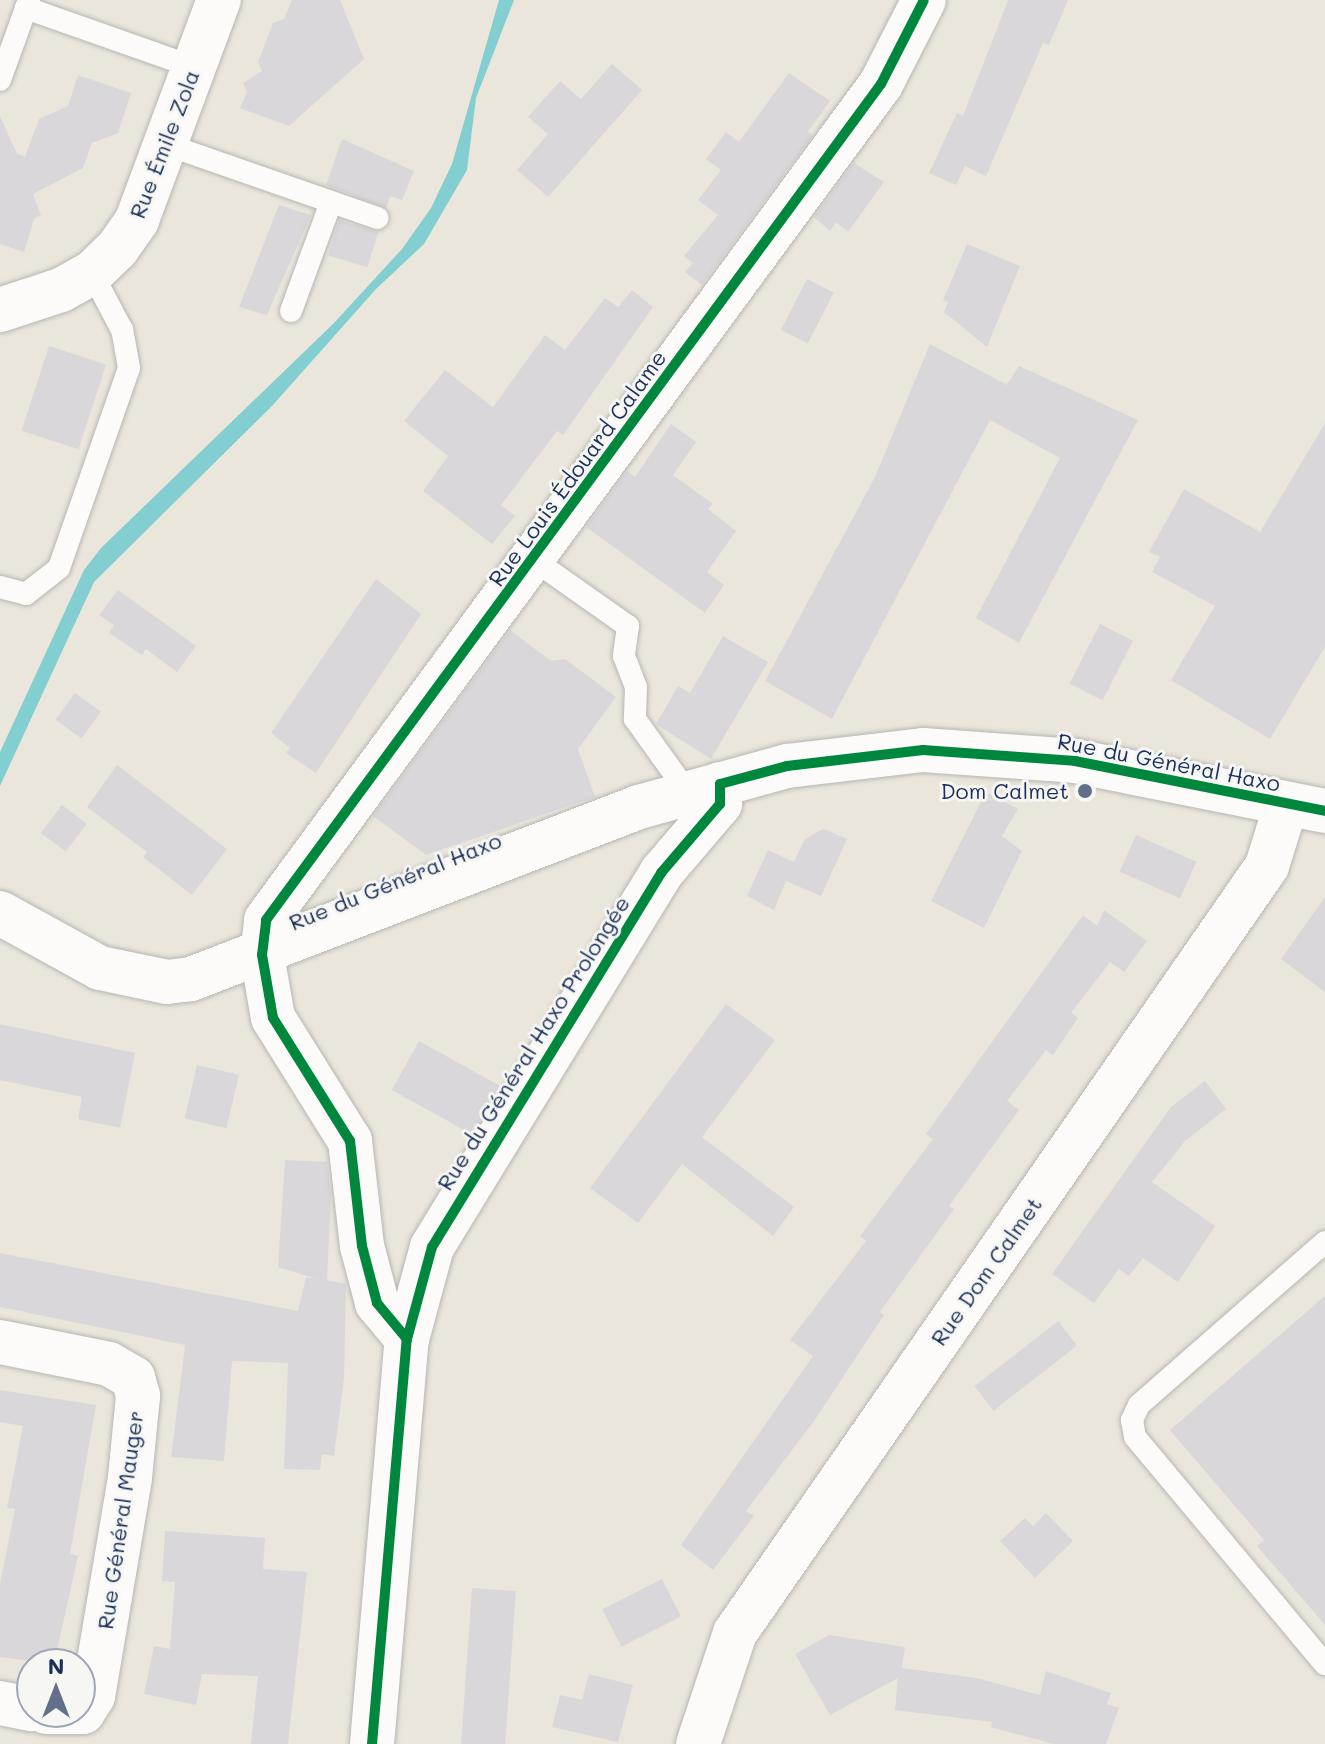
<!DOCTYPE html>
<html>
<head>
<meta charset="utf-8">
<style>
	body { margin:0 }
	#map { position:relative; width:1325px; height:1744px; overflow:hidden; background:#eae6db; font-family:Mali,sans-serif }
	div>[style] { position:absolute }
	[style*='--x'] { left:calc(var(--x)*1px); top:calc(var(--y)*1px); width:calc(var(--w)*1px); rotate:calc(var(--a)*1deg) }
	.water>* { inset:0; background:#82ced1 }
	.building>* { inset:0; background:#dad7da; transform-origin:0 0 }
	.roads { filter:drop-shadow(0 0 2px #b6b6b4) drop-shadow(0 0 2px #b6b6b4) }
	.service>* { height:22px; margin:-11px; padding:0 11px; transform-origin:11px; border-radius:11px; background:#fcfbfa }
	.minor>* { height:44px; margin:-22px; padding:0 22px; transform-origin:22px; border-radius:22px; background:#fcfbfa }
	.cycleway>* { height:10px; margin:-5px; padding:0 5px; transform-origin:5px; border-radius:5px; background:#00873e }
	.dots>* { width:22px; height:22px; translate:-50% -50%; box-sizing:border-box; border:4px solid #f6f6f2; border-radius:50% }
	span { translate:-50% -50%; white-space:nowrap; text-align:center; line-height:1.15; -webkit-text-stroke:6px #f6f6f2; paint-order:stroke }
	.street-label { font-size:22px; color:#1b2f5e }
	.poi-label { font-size:22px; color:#1b2f5e }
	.right { translate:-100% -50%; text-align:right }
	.north { position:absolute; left:16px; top:1648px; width:80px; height:80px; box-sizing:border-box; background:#f6f6f2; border:2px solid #9ea6b7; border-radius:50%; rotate:0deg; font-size:22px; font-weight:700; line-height:32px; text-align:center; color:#1b2f5e }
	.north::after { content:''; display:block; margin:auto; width:28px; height:36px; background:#636f8a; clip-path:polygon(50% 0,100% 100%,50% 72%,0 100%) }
</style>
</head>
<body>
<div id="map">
	<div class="water">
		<i style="clip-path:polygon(499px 0,514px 0,476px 98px,467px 170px,424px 244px,376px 289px,272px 406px,94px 582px,0 786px,0 752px,84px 570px,101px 548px,333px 324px,402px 249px,431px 208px,452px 164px)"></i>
	</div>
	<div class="building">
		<i style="clip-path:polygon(292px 0,340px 0,364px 59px,289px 126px,240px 108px,247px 92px,243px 83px,262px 71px,258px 62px,273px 23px,284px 19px)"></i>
		<i style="clip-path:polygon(1008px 0,1068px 0,1049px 45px,1043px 43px,986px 176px,965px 166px,956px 185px,929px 173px,957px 113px,963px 116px)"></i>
		<i style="clip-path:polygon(612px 64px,642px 90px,548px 197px,517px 170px,548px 134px,528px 117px,560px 81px,581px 99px)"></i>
		<i style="clip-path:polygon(789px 73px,830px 101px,808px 132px,813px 135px,702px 285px,685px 272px,693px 263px,684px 256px,718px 215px,698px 200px,721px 170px,706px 159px,726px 132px,739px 142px)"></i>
		<i style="clip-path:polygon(78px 75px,131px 93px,118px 133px,92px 143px,83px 168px,33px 194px,41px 215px,34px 219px,24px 252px,0 244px,0 116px,17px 154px,25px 157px,39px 119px,68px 106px)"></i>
		<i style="clip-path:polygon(342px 139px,414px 171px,402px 200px,390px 196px,386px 208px,326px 185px)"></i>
		<i style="clip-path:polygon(854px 163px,884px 182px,848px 232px,836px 222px,830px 231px,814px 217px)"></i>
		<i style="clip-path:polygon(279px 205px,311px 215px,267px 315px,239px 307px)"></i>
		<i style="left:339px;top:220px;width:41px;height:37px;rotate:17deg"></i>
		<i style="clip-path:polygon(967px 244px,1020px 266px,987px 347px,944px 312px,948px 302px,943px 300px)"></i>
		<i style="left:807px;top:279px;width:30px;height:57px;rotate:27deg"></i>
		<i style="clip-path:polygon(632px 290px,653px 307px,563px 435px,557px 431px,501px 505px,515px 516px,492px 544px,423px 491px,448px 456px,404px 421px,445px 370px,493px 407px,545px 335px,565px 350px,605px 298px,618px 307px)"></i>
		<i style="clip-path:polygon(930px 344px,1007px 385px,1019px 366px,1138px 420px,1019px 643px,976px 618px,1060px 458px,990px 420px,832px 719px,765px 681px,875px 477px)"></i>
		<i style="left:49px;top:346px;width:60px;height:89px;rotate:18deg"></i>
		<i style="clip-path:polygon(1325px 423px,1325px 647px,1270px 739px,1171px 680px,1215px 606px,1152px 572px,1160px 557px,1149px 552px,1184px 489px,1260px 532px)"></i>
		<i style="clip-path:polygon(671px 424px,696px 442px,673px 475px,713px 504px,708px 509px,736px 531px,707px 572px,724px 585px,705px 613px,586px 527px,627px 471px,635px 477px)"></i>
		<i style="clip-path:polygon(376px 579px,421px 614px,316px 773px,286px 753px,290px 748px,271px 733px)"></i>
		<i style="clip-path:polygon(118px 590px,196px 646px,177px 672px,146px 649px,142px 655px,109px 633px,114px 625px,99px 615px)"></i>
		<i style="left:1100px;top:624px;width:37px;height:67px;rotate:27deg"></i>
		<i style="clip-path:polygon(510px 630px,551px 661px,565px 659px,616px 697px,578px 749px,595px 797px,426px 855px,373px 816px)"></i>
		<i style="clip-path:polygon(723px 636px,768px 662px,711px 759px,656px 724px,678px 686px,690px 693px)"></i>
		<i style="left:75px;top:693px;width:32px;height:33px;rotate:36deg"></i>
		<i style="clip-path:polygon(117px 765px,227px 849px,192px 895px,143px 857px,147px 852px,87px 807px)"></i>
		<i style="clip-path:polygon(986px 792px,1018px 809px,1002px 836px,1022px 851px,984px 928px,931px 901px)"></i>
		<i style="left:62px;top:805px;width:31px;height:35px;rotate:37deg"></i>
		<i style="clip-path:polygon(823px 829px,847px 839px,821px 896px,786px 881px,774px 910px,747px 896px,768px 850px,794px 862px,805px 839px)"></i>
		<i style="left:1136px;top:835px;width:66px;height:40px;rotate:24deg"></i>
		<i style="clip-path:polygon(1325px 897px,1325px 992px,1281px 959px)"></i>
		<i style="clip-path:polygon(1104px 910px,1147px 941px,1124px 972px,1110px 962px,1071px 1013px,1078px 1018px,1053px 1055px,1046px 1050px,1007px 1101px,1019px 1110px,949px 1206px,954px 1209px,880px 1312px,884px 1315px,814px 1421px,746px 1511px,754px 1516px,713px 1570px,681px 1545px,813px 1356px,790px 1340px,866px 1241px,860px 1236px,933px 1139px,926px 1134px,1083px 915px,1097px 926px)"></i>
		<i style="clip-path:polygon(726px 1004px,775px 1040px,702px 1137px,794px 1207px,773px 1236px,682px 1164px,638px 1223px,590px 1188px)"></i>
		<i style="clip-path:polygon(0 1024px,135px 1053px,120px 1128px,78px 1119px,82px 1097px,0 1080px)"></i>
		<i style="left:419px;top:1041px;width:93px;height:56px;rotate:29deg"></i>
		<i style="left:197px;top:1065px;width:43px;height:55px;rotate:13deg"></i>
		<i style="clip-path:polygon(1205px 1081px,1226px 1109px,1185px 1141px,1152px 1182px,1215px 1226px,1178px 1282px,1143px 1258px,1129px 1276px,1119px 1269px,1094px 1303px,1052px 1274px,1171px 1107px)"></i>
		<i style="clip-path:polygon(285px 1160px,327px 1162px,331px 1197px,327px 1280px,346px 1284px,344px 1378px,334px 1456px,322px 1454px,320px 1470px,284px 1469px,288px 1363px,232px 1361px,224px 1461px,171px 1457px,185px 1345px,0 1307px,0 1253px,298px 1311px,306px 1277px,317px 1279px,278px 1267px)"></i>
		<i style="clip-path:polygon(1325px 1296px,1325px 1625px,1257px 1546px,1264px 1540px,1170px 1430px)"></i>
		<i style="left:1058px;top:1321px;width:31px;height:106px;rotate:52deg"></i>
		<i style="clip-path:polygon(0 1390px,96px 1405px,70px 1554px,78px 1556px,54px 1664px,0 1657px,0 1584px,15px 1509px,7px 1508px,23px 1426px,0 1422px)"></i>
		<i style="clip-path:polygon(1046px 1513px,1073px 1541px,1035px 1578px,1000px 1541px,1025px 1518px,1033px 1526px)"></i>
		<i style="clip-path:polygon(165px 1531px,265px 1538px,263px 1569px,307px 1572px,288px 1744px,251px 1744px,258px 1676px,202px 1674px,196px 1705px,144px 1694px,154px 1646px,170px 1649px,175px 1582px,162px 1581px)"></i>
		<i style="left:662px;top:1579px;width:42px;height:67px;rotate:63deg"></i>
		<i style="left:472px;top:1588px;width:44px;height:157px;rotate:4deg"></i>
		<i style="clip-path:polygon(829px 1635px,905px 1647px,902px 1668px,976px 1678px,1040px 1695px,1046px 1671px,1111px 1693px,1107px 1704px,1119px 1708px,1106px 1744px,1053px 1744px,991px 1727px,992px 1722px,895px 1710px,898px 1678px,830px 1715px,795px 1654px)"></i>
		<i style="clip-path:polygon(589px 1674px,633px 1685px,618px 1742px,552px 1727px,560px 1695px,582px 1700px)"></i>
	</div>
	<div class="roads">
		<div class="service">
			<i style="--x:29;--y:0;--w:9;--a:111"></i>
			<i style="--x:26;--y:8;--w:178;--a:19.4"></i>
			<i style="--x:0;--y:80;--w:77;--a:-70.1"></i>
			<i style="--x:165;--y:144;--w:225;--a:19.2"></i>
			<i style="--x:291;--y:311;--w:116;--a:-69.8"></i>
			<i style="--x:534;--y:560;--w:115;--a:35.1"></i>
			<i style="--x:628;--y:626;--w:30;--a:98"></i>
			<i style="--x:624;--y:656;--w:33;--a:69"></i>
			<i style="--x:636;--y:687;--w:32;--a:92"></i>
			<i style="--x:635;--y:719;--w:91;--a:54.4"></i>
			<i style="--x:0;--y:587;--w:27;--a:15"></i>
			<i style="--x:26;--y:594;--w:42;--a:-38.2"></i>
			<i style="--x:59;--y:568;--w:212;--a:-70.7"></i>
			<i style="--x:129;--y:368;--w:39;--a:-100"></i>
			<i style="--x:122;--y:330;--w:64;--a:-117.8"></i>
			<i style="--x:1325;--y:1242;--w:247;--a:138.8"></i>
			<i style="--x:1139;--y:1405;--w:17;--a:115"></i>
			<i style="--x:1132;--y:1420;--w:17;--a:80"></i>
			<i style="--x:1135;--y:1437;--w:296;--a:50.1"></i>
		</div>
		<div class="minor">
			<i style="--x:0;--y:310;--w:64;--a:-18.2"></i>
			<i style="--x:61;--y:290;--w:35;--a:-29"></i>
			<i style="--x:92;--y:273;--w:35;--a:-44"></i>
			<i style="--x:117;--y:249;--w:35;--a:-55"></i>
			<i style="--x:137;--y:220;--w:235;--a:-69.6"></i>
			<i style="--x:0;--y:913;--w:114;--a:28.8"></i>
			<i style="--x:100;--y:968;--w:68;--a:11.8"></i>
			<i style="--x:167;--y:982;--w:24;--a:-7"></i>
			<i style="--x:191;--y:979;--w:480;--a:-21"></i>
			<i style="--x:639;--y:807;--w:154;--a:-15.5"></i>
			<i style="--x:787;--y:766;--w:137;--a:-6.7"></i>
			<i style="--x:923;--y:750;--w:152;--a:4.1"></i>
			<i style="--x:1075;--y:761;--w:255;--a:11.3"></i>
			<i style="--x:407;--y:1339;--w:47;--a:-129.8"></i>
			<i style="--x:377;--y:1303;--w:59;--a:-104.7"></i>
			<i style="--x:362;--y:1246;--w:106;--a:-96.5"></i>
			<i style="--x:350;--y:1141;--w:145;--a:-122"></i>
			<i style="--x:273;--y:1018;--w:64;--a:-99.9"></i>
			<i style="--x:262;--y:955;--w:35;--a:-83"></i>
			<i style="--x:266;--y:920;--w:1038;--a:-53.66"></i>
			<i style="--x:881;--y:84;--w:94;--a:-62.9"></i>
			<i style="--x:0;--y:1342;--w:111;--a:11.4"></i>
			<i style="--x:109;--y:1364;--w:28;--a:30"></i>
			<i style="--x:133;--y:1378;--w:19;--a:74"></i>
			<i style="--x:138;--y:1396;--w:82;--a:95.6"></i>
			<i style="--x:130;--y:1478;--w:221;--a:99.6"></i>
			<i style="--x:93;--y:1696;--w:19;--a:122"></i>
			<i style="--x:83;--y:1712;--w:37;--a:180"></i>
			<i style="--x:0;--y:1703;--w:33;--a:11"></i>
			<i style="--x:372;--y:1744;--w:407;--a:-85.1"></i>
			<i style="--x:407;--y:1339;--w:95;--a:-74.8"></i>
			<i style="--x:432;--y:1247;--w:439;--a:-58.5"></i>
			<i style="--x:661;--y:873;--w:91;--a:-49.5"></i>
			<i style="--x:720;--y:804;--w:20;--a:-90"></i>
			<i style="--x:698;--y:1744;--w:117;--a:-71.6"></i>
			<i style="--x:735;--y:1633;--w:933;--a:-55.25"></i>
			<i style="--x:1267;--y:866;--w:64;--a:-72.7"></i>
		</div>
	</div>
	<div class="cycleway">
		<i style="--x:407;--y:1339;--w:47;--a:-129.8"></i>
		<i style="--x:377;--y:1303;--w:59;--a:-104.7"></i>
		<i style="--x:362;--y:1246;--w:106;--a:-96.5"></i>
		<i style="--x:350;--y:1141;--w:145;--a:-122"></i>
		<i style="--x:273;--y:1018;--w:64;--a:-99.9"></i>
		<i style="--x:262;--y:955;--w:35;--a:-83"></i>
		<i style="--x:266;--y:920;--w:1038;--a:-53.66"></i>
		<i style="--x:881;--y:84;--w:94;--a:-62.9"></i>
		<i style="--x:372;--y:1744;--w:407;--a:-85.1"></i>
		<i style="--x:407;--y:1339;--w:95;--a:-74.8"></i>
		<i style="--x:432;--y:1247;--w:439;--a:-58.5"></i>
		<i style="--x:661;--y:873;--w:91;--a:-49.5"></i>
		<i style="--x:720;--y:804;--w:20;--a:-90"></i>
		<i style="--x:720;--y:784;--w:69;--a:-15"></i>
		<i style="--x:787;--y:766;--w:137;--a:-6.7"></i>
		<i style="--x:923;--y:750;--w:152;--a:4.1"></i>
		<i style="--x:1075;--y:761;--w:255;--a:11.3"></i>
	</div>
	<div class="dots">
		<i style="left:1085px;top:791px;background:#636f8a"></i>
	</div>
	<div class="street-label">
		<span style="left:164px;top:144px;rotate:-69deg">Rue Émile Zola</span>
		<span style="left:577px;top:468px;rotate:-54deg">Rue Louis Édouard Calame</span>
		<span style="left:1169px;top:762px;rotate:11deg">Rue du Général Haxo</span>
		<span style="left:395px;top:881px;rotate:-22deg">Rue du Général Haxo</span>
		<span style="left:533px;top:1043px;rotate:-58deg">Rue du Général Haxo Prolongée</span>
		<span style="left:986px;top:1271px;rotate:-55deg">Rue Dom Calmet</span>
		<span style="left:120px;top:1520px;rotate:-82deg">Rue Général Mauger</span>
	</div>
	<div class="poi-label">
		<span class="right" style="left:1069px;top:791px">Dom Calmet</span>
	</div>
	<div class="north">N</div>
</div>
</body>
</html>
